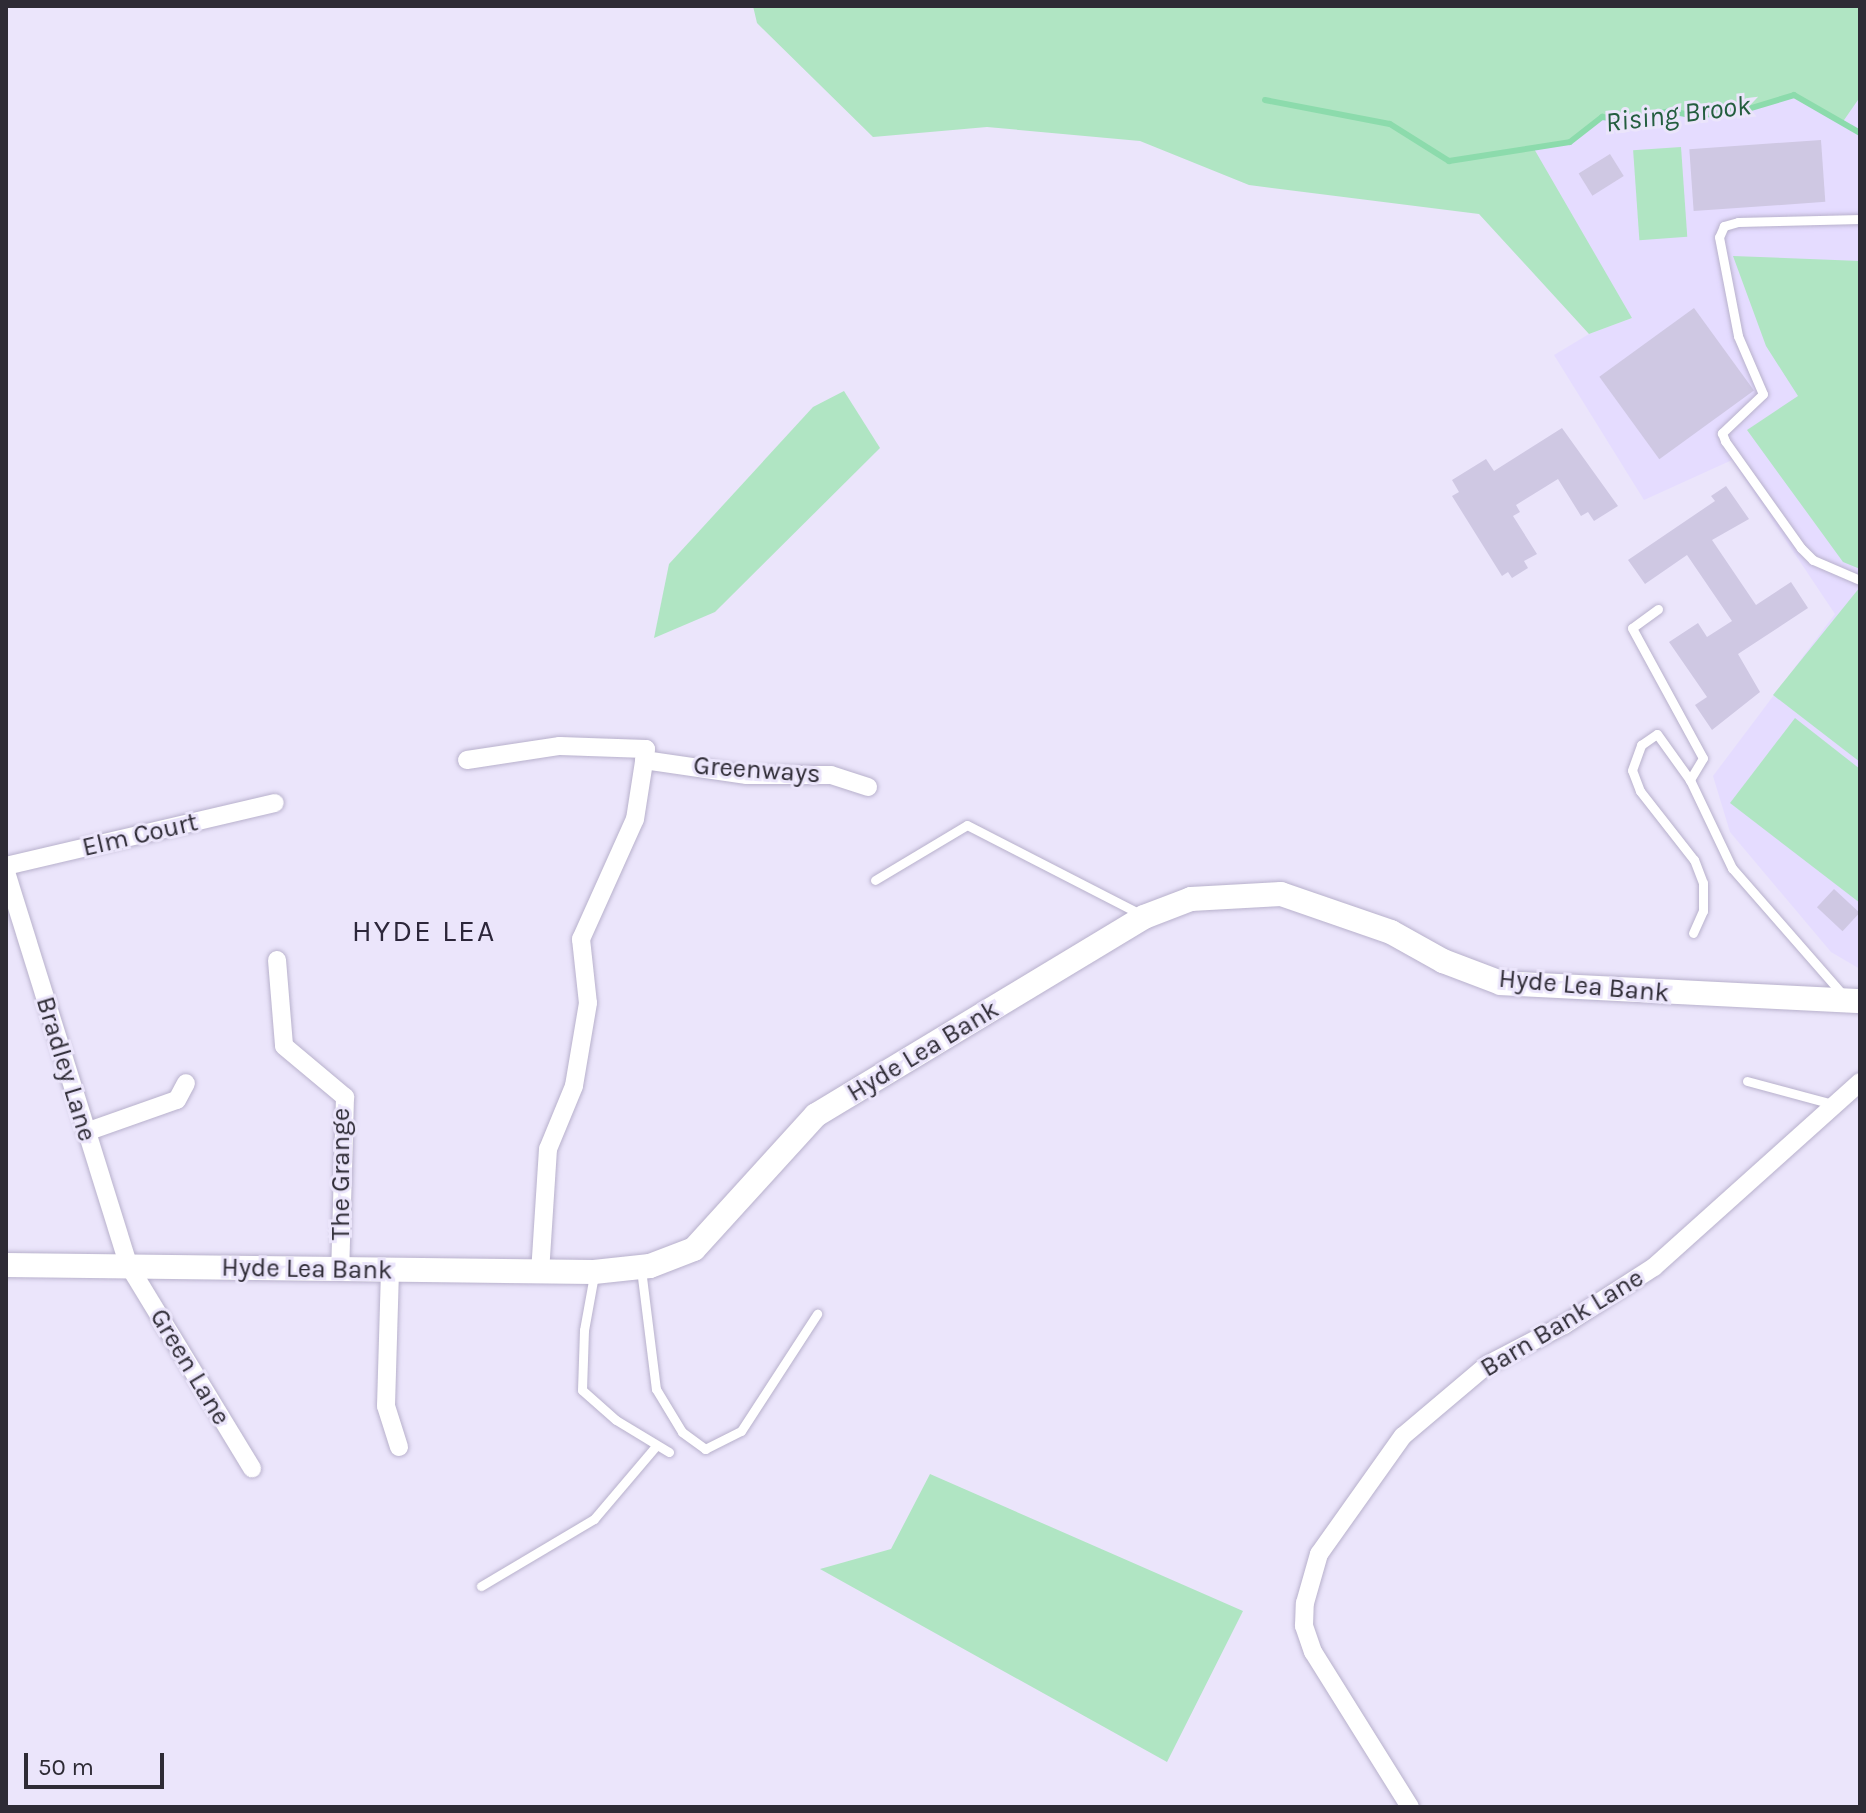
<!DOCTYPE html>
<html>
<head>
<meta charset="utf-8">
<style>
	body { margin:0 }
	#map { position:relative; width:1866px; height:1813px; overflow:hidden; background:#ebe5fb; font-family:Karla,sans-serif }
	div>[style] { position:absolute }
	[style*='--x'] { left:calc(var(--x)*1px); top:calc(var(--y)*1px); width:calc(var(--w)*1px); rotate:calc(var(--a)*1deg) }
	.built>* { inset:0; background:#e5dcff }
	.green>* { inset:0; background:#b0e5c3; transform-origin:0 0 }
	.stream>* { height:6px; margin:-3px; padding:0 3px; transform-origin:3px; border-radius:3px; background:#8cdbac }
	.building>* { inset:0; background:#cfc8e3; transform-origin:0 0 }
	.roads { filter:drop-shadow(0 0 2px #b8b1cc) drop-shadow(0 0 2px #b8b1cc) }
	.lane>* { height:9px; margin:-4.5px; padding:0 4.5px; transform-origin:4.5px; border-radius:4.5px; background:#fff }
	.street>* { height:18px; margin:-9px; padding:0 9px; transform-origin:9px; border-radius:9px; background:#fff }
	.secondary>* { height:24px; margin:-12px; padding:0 12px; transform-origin:12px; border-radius:12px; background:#fff }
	span { translate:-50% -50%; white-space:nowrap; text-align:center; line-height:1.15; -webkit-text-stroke:6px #ebe5fb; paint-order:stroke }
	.street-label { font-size:26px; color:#2e2b35 }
	.water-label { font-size:28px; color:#245e3f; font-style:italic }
	.quarter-label { font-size:30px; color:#2c263a; letter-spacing:2px }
	.frame { position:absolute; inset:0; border:8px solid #2e2b35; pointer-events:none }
	.scale { position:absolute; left:24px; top:1753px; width:140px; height:36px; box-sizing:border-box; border:4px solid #2e2b35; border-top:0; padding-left:10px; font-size:24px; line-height:28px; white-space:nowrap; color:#2e2b35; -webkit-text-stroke:6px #ebe5fb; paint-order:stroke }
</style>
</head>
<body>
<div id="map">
	<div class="built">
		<i style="clip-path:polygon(1860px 6px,1860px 969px,1831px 952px,1730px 832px,1713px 776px,1835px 614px,1732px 460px,1644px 500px,1554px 355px,1589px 334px,1632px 318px,1483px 159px)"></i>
	</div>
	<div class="green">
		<i style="clip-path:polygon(753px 6px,1860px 6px,1860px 97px,1842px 123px,1794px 95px,1748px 109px,1696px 116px,1670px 111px,1628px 120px,1602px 117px,1570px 142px,1533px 147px,1632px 318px,1589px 334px,1479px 214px,1249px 185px,1140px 141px,987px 127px,873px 137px,757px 23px)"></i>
		<i style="left:1681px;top:147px;width:90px;height:48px;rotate:86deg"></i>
		<i style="clip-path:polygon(1733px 256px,1860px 261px,1860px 569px,1843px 562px,1747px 430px,1798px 396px,1766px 346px)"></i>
		<i style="clip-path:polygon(844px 391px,880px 448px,715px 612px,654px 638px,669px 564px,813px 407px)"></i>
		<i style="clip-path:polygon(1860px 587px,1860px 762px,1773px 695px)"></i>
		<i style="clip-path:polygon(1795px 718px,1860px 769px,1860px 903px,1730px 803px)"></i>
		<i style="clip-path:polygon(930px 1474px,1243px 1611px,1167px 1762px,820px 1569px,891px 1549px)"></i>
	</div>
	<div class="stream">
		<i style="--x:1265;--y:100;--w:127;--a:10.9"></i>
		<i style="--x:1390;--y:124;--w:70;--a:32.1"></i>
		<i style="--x:1449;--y:161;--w:122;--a:-8.9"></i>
		<i style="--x:1570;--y:142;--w:41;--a:-38"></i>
		<i style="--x:1602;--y:117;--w:26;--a:7"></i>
		<i style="--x:1628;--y:120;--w:43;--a:-12.1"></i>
		<i style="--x:1670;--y:111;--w:26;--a:11"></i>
		<i style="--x:1696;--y:116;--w:52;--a:-7.7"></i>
		<i style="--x:1748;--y:109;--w:48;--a:-16.9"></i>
		<i style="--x:1794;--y:95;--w:76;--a:29.9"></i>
	</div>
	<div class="building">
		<i style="left:1821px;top:140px;width:62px;height:132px;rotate:86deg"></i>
		<i style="left:1610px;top:154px;width:26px;height:37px;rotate:58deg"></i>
		<i style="left:1694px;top:308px;width:102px;height:117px;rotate:54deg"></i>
		<i style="clip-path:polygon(1562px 428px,1618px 506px,1594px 521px,1588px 512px,1581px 516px,1558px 479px,1516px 505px,1520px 512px,1513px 516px,1537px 554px,1524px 561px,1528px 568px,1512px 578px,1508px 572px,1502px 576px,1452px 496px,1459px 492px,1452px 480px,1486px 459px,1494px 471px)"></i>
		<i style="clip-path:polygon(1726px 486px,1749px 519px,1712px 540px,1756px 605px,1791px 582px,1808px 608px,1738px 654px,1760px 692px,1712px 730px,1695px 705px,1707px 697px,1669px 642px,1698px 623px,1707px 637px,1732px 621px,1687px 555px,1645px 584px,1628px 560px,1715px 501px,1711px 496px)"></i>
		<i style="left:1834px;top:889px;width:35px;height:25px;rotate:43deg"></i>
	</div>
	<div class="roads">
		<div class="lane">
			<i style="--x:1860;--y:219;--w:122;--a:178.6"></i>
			<i style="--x:1738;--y:222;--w:15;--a:164"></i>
			<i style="--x:1724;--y:226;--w:12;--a:114"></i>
			<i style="--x:1719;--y:237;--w:101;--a:79.1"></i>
			<i style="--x:1738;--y:336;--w:63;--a:66.7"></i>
			<i style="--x:1763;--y:394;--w:57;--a:136.4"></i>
			<i style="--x:1722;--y:433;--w:9;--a:69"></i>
			<i style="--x:1725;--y:441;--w:131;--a:54.6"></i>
			<i style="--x:1801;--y:548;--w:17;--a:45"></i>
			<i style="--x:1813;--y:560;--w:51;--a:23.1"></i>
			<i style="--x:1658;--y:609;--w:32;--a:144"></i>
			<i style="--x:1632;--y:628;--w:148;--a:61.4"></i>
			<i style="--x:1703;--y:758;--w:26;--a:121"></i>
			<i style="--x:875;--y:880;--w:107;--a:-30.9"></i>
			<i style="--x:967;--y:825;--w:197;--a:27.2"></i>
			<i style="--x:1693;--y:933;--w:24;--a:-66"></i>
			<i style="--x:1703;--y:911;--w:28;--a:-90"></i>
			<i style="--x:1703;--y:883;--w:25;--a:-111"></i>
			<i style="--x:1694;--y:860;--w:88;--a:-128"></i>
			<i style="--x:1640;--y:791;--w:22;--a:-111"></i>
			<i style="--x:1632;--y:770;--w:27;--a:-70"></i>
			<i style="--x:1641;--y:745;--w:19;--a:-35"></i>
			<i style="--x:1657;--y:734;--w:57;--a:54.3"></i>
			<i style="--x:1690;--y:780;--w:98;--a:64.5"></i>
			<i style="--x:1732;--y:868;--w:173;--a:48.8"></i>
			<i style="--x:1747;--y:1081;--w:89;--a:15"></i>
			<i style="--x:641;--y:1269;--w:121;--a:82.9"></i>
			<i style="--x:656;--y:1389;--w:50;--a:58.8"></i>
			<i style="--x:682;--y:1432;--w:29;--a:36"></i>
			<i style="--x:705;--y:1449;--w:40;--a:-26.6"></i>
			<i style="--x:741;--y:1431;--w:140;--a:-57"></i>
			<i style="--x:594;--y:1275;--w:56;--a:100.3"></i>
			<i style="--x:584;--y:1330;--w:60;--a:91.9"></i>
			<i style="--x:582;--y:1390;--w:45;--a:41.4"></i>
			<i style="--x:616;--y:1420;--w:62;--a:31.1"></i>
			<i style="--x:481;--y:1586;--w:131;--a:-30.7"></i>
			<i style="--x:594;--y:1519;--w:96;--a:-49.7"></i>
		</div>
		<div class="street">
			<i style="--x:467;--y:760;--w:94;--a:-8.6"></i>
			<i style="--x:560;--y:746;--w:86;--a:2"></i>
			<i style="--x:646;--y:749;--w:71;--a:98.9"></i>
			<i style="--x:635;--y:819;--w:132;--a:114.2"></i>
			<i style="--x:581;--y:939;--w:64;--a:83.8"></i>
			<i style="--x:588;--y:1003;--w:84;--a:99.6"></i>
			<i style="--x:574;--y:1086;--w:68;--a:112.4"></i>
			<i style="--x:548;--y:1149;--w:123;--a:93.7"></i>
			<i style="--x:644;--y:760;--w:104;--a:8.3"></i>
			<i style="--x:747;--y:775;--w:84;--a:0"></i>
			<i style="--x:831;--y:775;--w:39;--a:18"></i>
			<i style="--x:6;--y:866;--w:276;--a:-13.2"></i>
			<i style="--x:6;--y:872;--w:413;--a:72.7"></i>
			<i style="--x:129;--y:1266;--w:237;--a:58.7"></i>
			<i style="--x:277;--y:960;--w:86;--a:85.3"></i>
			<i style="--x:284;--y:1046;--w:80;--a:39.9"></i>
			<i style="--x:345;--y:1097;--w:174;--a:91.6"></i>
			<i style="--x:86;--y:1132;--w:96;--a:-19.4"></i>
			<i style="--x:177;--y:1100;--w:19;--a:-62"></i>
			<i style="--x:390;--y:1271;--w:135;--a:91.7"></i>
			<i style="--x:386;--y:1406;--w:43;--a:72.4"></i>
			<i style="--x:1410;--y:1807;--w:183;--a:-122"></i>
			<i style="--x:1313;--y:1652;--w:28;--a:-109"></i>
			<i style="--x:1304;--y:1626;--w:23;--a:-88"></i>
			<i style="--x:1305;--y:1603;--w:51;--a:-74.1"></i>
			<i style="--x:1319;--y:1554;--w:145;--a:-54.6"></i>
			<i style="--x:1403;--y:1436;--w:110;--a:-40.2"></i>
			<i style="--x:1487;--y:1365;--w:87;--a:-27.5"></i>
			<i style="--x:1564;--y:1325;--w:107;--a:-32.8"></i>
			<i style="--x:1654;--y:1267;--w:277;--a:-41.9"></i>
		</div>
		<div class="secondary">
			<i style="--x:6;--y:1265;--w:588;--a:0.68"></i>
			<i style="--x:594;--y:1272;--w:56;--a:-6.1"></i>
			<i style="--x:650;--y:1266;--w:47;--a:-21.1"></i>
			<i style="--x:694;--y:1249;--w:181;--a:-47.7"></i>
			<i style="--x:816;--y:1115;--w:383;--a:-31.1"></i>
			<i style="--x:1144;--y:917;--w:50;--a:-21"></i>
			<i style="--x:1191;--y:899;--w:90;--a:-3.2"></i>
			<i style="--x:1281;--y:894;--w:116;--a:19.1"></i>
			<i style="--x:1391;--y:932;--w:60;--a:29.1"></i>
			<i style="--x:1443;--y:961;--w:62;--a:20.8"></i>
			<i style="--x:1501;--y:983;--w:359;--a:2.9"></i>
		</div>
	</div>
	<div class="street-label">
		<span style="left:757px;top:770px;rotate:4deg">Greenways</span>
		<span style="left:140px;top:835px;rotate:-13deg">Elm Court</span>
		<span style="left:1584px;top:986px;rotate:5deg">Hyde Lea Bank</span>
		<span style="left:923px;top:1051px;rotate:-31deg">Hyde Lea Bank</span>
		<span style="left:66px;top:1069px;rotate:73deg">Bradley Lane</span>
		<span style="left:341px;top:1174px;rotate:-90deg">The Grange</span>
		<span style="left:307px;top:1269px;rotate:1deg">Hyde Lea Bank</span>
		<span style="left:1562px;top:1323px;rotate:-31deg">Barn Bank Lane</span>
		<span style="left:190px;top:1367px;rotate:59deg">Green Lane</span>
	</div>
	<div class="water-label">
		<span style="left:1678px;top:114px;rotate:-7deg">Rising Brook</span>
	</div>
	<div class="quarter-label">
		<span style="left:424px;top:931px">HYDE LEA</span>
	</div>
	<div class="frame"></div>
	<div class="scale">50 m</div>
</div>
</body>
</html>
